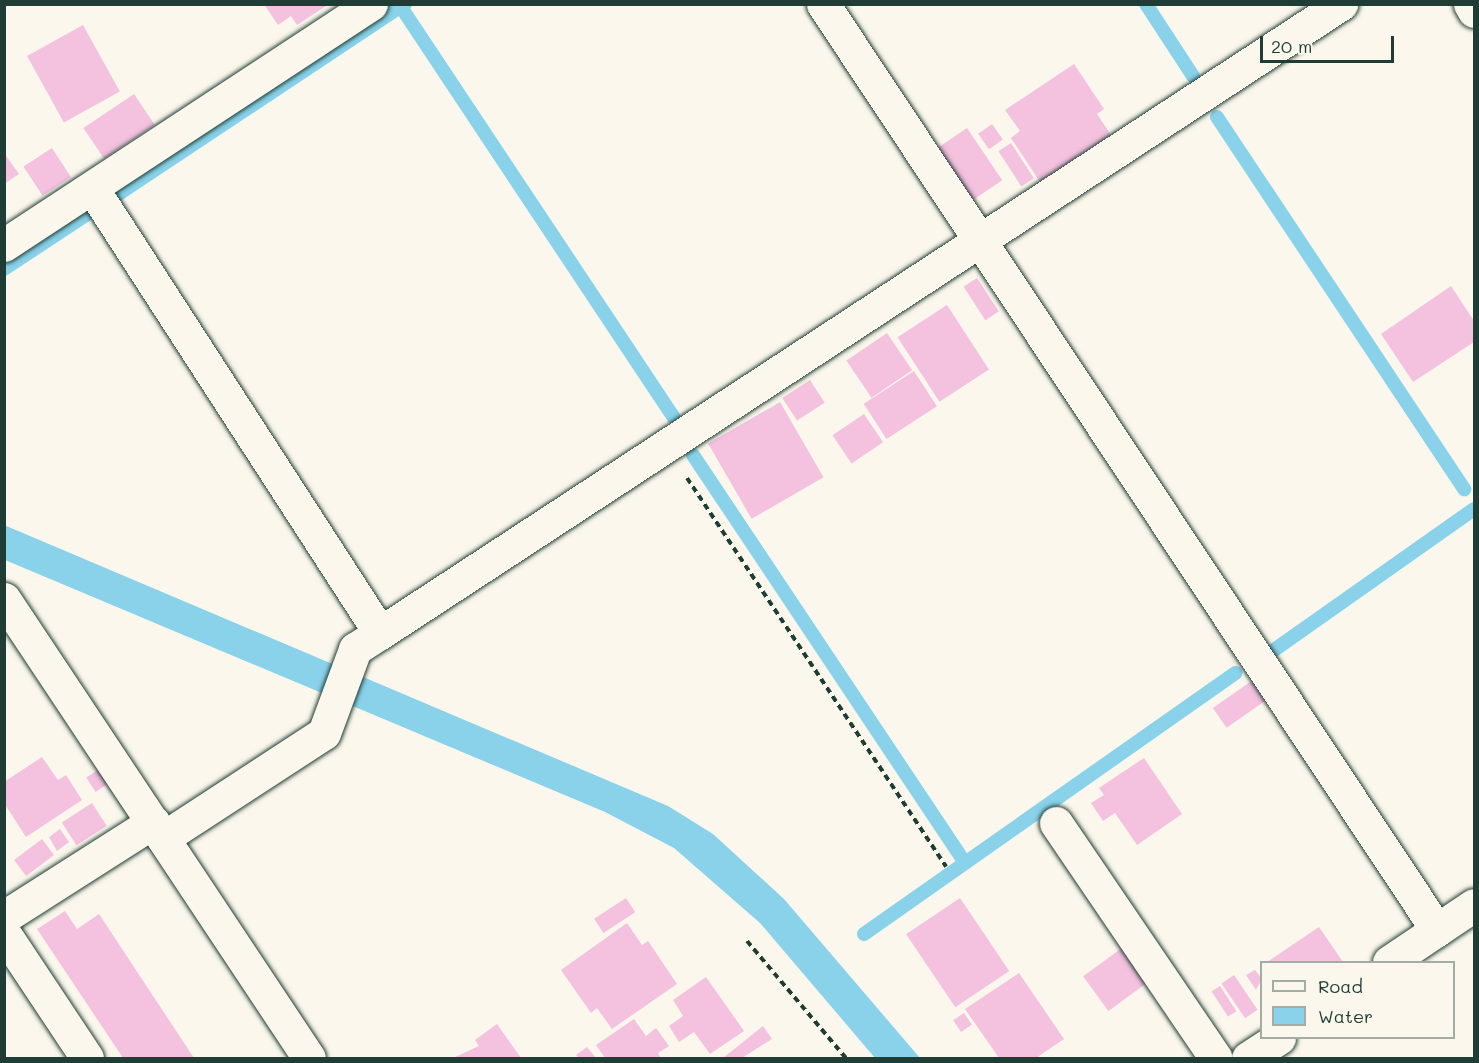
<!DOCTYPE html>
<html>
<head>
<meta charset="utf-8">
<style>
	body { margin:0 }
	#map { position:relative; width:1479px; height:1063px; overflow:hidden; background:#fbf7ec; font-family:Mali,sans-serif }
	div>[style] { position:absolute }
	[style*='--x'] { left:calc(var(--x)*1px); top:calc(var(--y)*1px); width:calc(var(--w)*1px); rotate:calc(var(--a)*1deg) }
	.water>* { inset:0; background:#89d2ea }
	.stream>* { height:14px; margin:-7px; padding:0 7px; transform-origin:7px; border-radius:7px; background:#89d2ea }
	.building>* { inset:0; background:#f4c1df; transform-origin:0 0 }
	.path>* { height:4px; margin-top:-2px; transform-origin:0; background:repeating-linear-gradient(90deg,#1f3d34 0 6px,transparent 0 10.5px) }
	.roads { filter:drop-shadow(0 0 2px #1f3d34) drop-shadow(0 0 2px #1f3d34) }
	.minor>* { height:33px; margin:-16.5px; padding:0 16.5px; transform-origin:16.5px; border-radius:16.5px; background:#fbf7ec }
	span { translate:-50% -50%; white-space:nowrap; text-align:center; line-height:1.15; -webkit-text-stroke:4.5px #fbf7ec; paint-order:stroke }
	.frame { position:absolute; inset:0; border:6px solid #1f3d34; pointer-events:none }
	.legend { position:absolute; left:1260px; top:961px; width:195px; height:78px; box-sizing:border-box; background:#fbf7ec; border:2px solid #a3ada2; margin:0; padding:8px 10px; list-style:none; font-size:18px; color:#1f3d34 }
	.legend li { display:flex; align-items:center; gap:12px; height:30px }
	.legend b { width:30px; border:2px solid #a3ada2 }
	.scale { position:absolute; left:1260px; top:36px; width:134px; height:27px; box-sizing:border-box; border:3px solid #1f3d34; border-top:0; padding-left:8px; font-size:18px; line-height:21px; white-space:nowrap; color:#1f3d34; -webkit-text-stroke:4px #fbf7ec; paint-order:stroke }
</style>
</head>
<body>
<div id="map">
	<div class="water">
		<i style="clip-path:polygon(4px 525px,668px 806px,713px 834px,784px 899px,920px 1058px,875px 1058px,760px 923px,674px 848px,605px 812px,5px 560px)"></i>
	</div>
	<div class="stream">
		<i style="--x:1146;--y:4;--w:86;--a:56.9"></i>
		<i style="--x:401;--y:7;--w:493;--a:56.4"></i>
		<i style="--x:1217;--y:117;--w:447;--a:56.4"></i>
		<i style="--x:117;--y:195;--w:346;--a:-33.6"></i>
		<i style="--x:4;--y:269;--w:105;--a:-33.4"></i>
		<i style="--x:693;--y:455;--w:490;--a:56.3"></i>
		<i style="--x:1267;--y:655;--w:253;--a:-35.2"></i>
		<i style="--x:864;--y:934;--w:454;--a:-35.1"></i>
	</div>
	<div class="building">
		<i style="clip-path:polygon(264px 4px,325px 4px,326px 6px,297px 25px,291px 16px,278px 25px)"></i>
		<i style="left:83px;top:25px;width:76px;height:64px;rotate:61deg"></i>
		<i style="clip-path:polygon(1074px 64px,1104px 109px,1097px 114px,1111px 135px,1040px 182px,1011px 138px,1020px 131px,1005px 110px)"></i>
		<i style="left:134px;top:94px;width:37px;height:61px;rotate:56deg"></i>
		<i style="left:992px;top:124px;width:19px;height:17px;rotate:55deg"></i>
		<i style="left:967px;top:128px;width:63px;height:37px;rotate:56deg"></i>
		<i style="left:1011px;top:143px;width:42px;height:15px;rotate:57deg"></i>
		<i style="left:52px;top:148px;width:35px;height:34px;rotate:57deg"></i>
		<i style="clip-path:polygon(4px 153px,19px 174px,4px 184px)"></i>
		<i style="left:977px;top:278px;width:40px;height:16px;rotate:57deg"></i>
		<i style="clip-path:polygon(1451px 286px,1474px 321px,1474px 342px,1413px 382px,1381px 334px)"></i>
		<i style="left:947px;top:305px;width:77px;height:59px;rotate:57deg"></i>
		<i style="left:887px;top:333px;width:45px;height:49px;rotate:56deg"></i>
		<i style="left:914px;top:371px;width:42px;height:60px;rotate:57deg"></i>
		<i style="left:810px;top:380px;width:27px;height:33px;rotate:57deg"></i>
		<i style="left:780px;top:402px;width:87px;height:83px;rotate:60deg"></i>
		<i style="left:864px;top:414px;width:34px;height:38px;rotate:56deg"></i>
		<i style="left:1253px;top:680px;width:24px;height:49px;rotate:55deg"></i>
		<i style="clip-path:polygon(42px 757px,58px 780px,66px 775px,82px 800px,26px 837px,4px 803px,4px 782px)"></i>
		<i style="clip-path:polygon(1144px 758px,1182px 814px,1137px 845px,1115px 813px,1103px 821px,1091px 803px,1104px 795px,1099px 788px)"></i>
		<i style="left:98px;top:770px;width:17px;height:14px;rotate:57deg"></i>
		<i style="left:92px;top:803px;width:27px;height:36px;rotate:57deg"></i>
		<i style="clip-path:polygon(60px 829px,69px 842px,57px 851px,49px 837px)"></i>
		<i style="left:42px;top:839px;width:20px;height:35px;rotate:53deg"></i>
		<i style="left:626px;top:898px;width:17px;height:38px;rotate:57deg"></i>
		<i style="left:960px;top:898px;width:88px;height:65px;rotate:56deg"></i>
		<i style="clip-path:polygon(65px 911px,77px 929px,99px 914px,194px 1058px,123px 1058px,37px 929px)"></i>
		<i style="clip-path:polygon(627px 923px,642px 945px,648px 941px,677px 984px,612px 1029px,597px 1008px,591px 1013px,561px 970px)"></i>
		<i style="clip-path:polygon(1319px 927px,1343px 962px,1267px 962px)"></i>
		<i style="left:1126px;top:945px;width:43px;height:53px;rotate:54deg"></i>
		<i style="clip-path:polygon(1255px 970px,1262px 979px,1256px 990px,1246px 975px)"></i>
		<i style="clip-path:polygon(1019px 973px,1064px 1039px,1036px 1058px,999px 1058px,965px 1009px)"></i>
		<i style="left:1234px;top:975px;width:42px;height:15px;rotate:56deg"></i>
		<i style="clip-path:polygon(706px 977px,744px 1031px,710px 1054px,694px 1032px,679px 1042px,669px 1026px,683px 1016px,673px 1000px)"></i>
		<i style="left:1220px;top:986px;width:30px;height:10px;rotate:57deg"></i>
		<i style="left:964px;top:1013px;width:14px;height:13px;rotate:56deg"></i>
		<i style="clip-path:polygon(634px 1019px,646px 1036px,656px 1028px,669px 1046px,658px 1053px,661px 1058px,605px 1058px,596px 1045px)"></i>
		<i style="clip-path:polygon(497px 1024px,521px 1058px,453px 1058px,479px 1046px,475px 1040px)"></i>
		<i style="clip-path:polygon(763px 1026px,772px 1039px,742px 1058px,723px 1058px)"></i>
		<i style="clip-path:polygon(587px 1047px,596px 1058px,579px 1058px,576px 1055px)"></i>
	</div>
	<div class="path">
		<i style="--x:687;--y:478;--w:467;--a:56.3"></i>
		<i style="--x:747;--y:941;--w:153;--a:49.8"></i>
	</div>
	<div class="roads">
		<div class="minor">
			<i style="--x:823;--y:4;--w:1111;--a:56.45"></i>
			<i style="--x:1470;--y:4;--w:8;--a:60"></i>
			<i style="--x:92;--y:188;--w:530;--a:57.09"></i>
			<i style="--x:380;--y:633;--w:1149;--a:-33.21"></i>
			<i style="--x:4;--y:245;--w:439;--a:-33.3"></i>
			<i style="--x:4;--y:599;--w:551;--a:56.4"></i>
			<i style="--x:1056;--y:823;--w:284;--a:55.8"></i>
			<i style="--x:163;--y:838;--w:192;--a:-33.1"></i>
			<i style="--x:324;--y:733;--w:90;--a:-69.7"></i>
			<i style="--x:355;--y:649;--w:30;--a:-33"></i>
			<i style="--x:4;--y:917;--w:177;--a:-32.5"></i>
			<i style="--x:4;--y:933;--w:150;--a:56.4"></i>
			<i style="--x:1389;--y:962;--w:102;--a:-33.8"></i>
			<i style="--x:1248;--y:1058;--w:37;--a:-33"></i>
		</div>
	</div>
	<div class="frame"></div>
	<ul class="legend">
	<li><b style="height:8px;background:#fbf7ec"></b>Road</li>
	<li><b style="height:16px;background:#89d2ea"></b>Water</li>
	</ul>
	<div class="scale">20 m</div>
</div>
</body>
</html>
